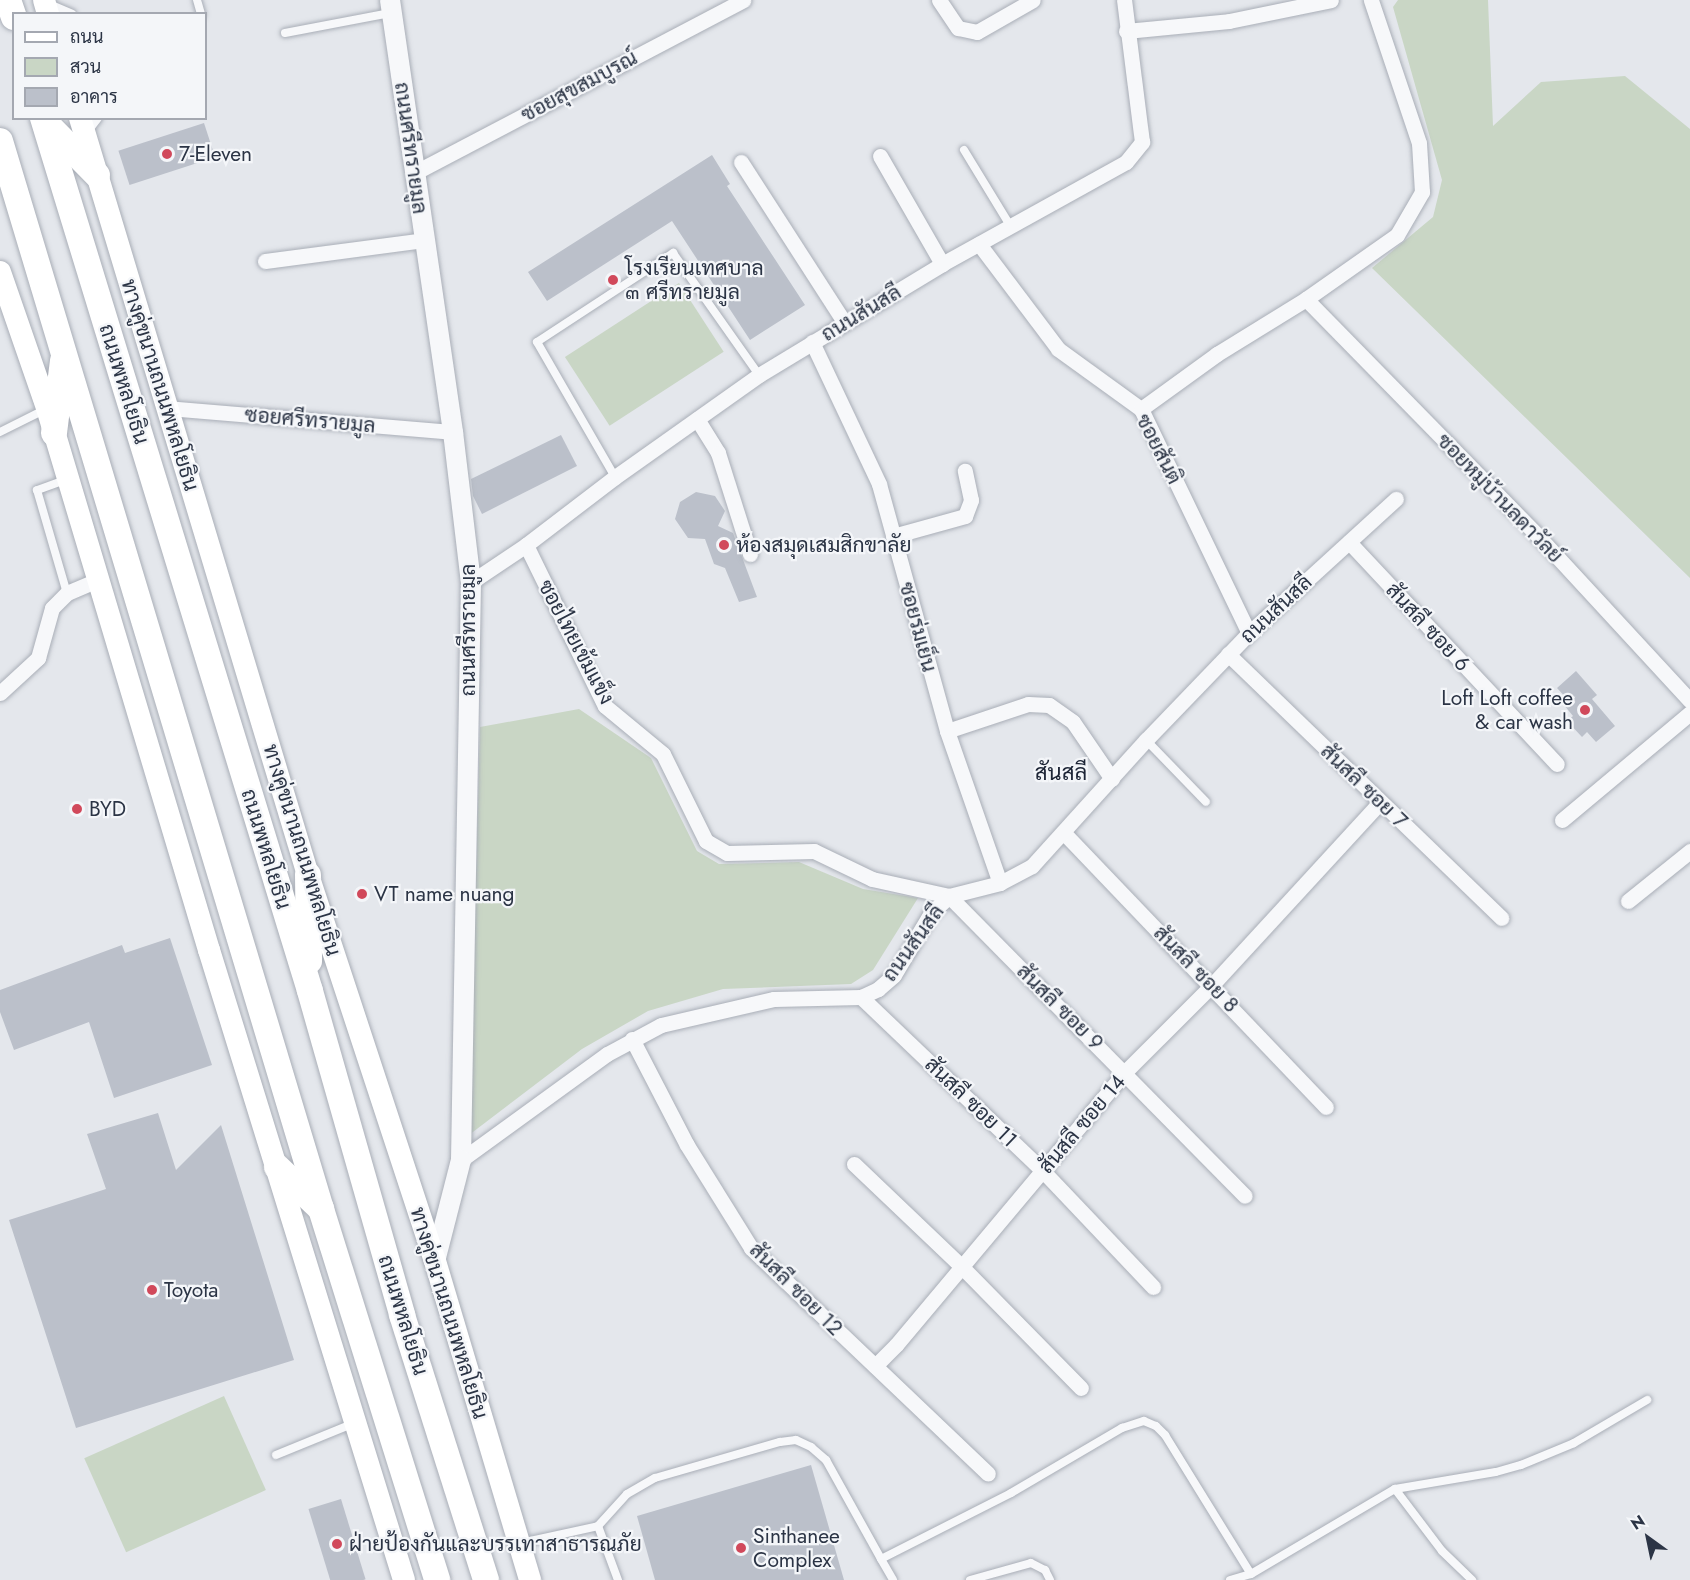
<!DOCTYPE html>
<html>
<head>
<meta charset="utf-8">
<style>
	body { margin:0 }
	#map { position:relative; width:1690px; height:1580px; overflow:hidden; background:#e4e7ec; font-family:Jost,Sarabun,sans-serif }
	div>[style] { position:absolute }
	[style*='--x'] { left:calc(var(--x)*1px); top:calc(var(--y)*1px); width:calc(var(--w)*1px); rotate:calc(var(--a)*1deg) }
	.green>* { inset:0; background:#c9d6c5; transform-origin:0 0 }
	.building>* { inset:0; background:#bbc0ca; transform-origin:0 0 }
	.roads { filter:drop-shadow(0 0 2px #a9aeb7) drop-shadow(0 0 2px #a9aeb7) }
	.service>* { height:8px; margin:-4px; padding:0 4px; transform-origin:4px; border-radius:4px; background:#f7f8fa }
	.minor>* { height:15px; margin:-7.5px; padding:0 7.5px; transform-origin:7.5px; border-radius:7.5px; background:#f7f8fa }
	.tertiary>* { height:20px; margin:-10px; padding:0 10px; transform-origin:10px; border-radius:10px; background:#f7f8fa }
	.secondary>* { height:22px; margin:-11px; padding:0 11px; transform-origin:11px; border-radius:11px; background:#fff }
	.primary>* { height:26px; margin:-13px; padding:0 13px; transform-origin:13px; border-radius:13px; background:#fff }
	.dots>* { width:16px; height:16px; translate:-50% -50%; box-sizing:border-box; border:3px solid #f4f6f9; border-radius:50% }
	span { translate:-50% -50%; white-space:nowrap; text-align:center; line-height:1.15; -webkit-text-stroke:4.5px #f4f6f9; paint-order:stroke }
	.street-label { font-size:21px; color:#2b3445 }
	.poi-label { font-size:21px; color:#2b3445 }
	.left { translate:0 -50%; text-align:left }
	.right { translate:-100% -50%; text-align:right }
	.neighbourhood-label { font-size:22px; color:#1d2536 }
	.legend { position:absolute; left:12px; top:12px; width:195px; height:108px; box-sizing:border-box; background:#f4f6f9; border:2px solid #a4a8b1; margin:0; padding:8px 10px; list-style:none; font-size:18px; color:#2b3445 }
	.legend li { display:flex; align-items:center; gap:12px; height:30px }
	.legend b { width:30px; border:2px solid #a4a8b1 }
	.north { position:absolute; left:1618px; top:1508px; width:60px; height:60px; -webkit-text-stroke:4px #f4f6f9; paint-order:stroke; rotate:327deg; font-size:16px; font-weight:700; line-height:24px; text-align:center; color:#2b3445 }
	.north::after { content:''; display:block; margin:auto; width:21px; height:27px; background:#2b3445; clip-path:polygon(50% 0,100% 100%,50% 72%,0 100%) }
</style>
</head>
<body>
<div id="map">
	<div class="green">
		<i style="clip-path:polygon(1398px 0,1488px 0,1493px 126px,1541px 82px,1625px 76px,1690px 129px,1690px 578px,1372px 268px,1433px 217px,1442px 180px,1393px 7px)"></i>
		<i style="left:679px;top:283px;width:82px;height:136px;rotate:57deg"></i>
		<i style="clip-path:polygon(579px 709px,651px 758px,697px 851px,719px 864px,799px 862px,863px 889px,918px 898px,873px 970px,851px 984px,723px 989px,648px 1011px,582px 1049px,469px 1135px,480px 727px)"></i>
		<i style="left:224px;top:1396px;width:103px;height:153px;rotate:66deg"></i>
	</div>
	<div class="building">
		<i style="left:204px;top:123px;width:36px;height:90px;rotate:72deg"></i>
		<i style="clip-path:polygon(712px 155px,730px 184px,727px 186px,805px 305px,750px 340px,672px 221px,547px 301px,528px 272px)"></i>
		<i style="clip-path:polygon(561px 435px,577px 466px,482px 514px,473px 496px,471px 479px)"></i>
		<i style="clip-path:polygon(696px 492px,715px 496px,725px 511px,718px 526px,733px 533px,757px 597px,739px 602px,725px 568px,714px 564px,705px 539px,688px 538px,675px 519px,680px 502px)"></i>
		<i style="clip-path:polygon(1576px 671px,1597px 695px,1592px 699px,1615px 726px,1596px 742px,1587px 732px,1582px 737px,1567px 721px,1573px 716px,1564px 705px,1569px 701px,1557px 688px)"></i>
		<i style="clip-path:polygon(170px 938px,212px 1065px,114px 1098px,89px 1022px,14px 1050px,0 1012px,0 990px,122px 945px,125px 953px)"></i>
		<i style="clip-path:polygon(158px 1113px,176px 1170px,221px 1125px,294px 1360px,76px 1428px,9px 1220px,106px 1189px,87px 1134px)"></i>
		<i style="clip-path:polygon(811px 1465px,844px 1580px,655px 1580px,637px 1516px)"></i>
		<i style="left:341px;top:1499px;width:84px;height:34px;rotate:73deg"></i>
	</div>
	<div class="roads">
		<div class="service">
			<i style="--x:197;--y:0;--w:15;--a:74"></i>
			<i style="--x:49;--y:4;--w:25;--a:23"></i>
			<i style="--x:285;--y:33;--w:107;--a:-10.8"></i>
			<i style="--x:88;--y:131;--w:16;--a:-52"></i>
			<i style="--x:964;--y:150;--w:90;--a:58.6"></i>
			<i style="--x:0;--y:432;--w:49;--a:-26.6"></i>
			<i style="--x:615;--y:477;--w:156;--a:-120"></i>
			<i style="--x:537;--y:342;--w:163;--a:-33.2"></i>
			<i style="--x:673;--y:253;--w:149;--a:54.8"></i>
			<i style="--x:65;--y:480;--w:30;--a:160"></i>
			<i style="--x:37;--y:490;--w:107;--a:73.8"></i>
			<i style="--x:1146;--y:740;--w:86;--a:45.9"></i>
			<i style="--x:276;--y:1455;--w:82;--a:-22.2"></i>
			<i style="--x:1395;--y:1489;--w:102;--a:-9.6"></i>
			<i style="--x:1496;--y:1472;--w:26;--a:-16"></i>
			<i style="--x:1521;--y:1465;--w:57;--a:-22.5"></i>
			<i style="--x:1574;--y:1443;--w:85;--a:-30.5"></i>
			<i style="--x:598;--y:1526;--w:58;--a:69.7"></i>
			<i style="--x:521;--y:1543;--w:79;--a:-12.4"></i>
			<i style="--x:598;--y:1526;--w:43;--a:-47.8"></i>
			<i style="--x:627;--y:1494;--w:32;--a:-30"></i>
			<i style="--x:655;--y:1478;--w:130;--a:-16.1"></i>
			<i style="--x:780;--y:1442;--w:16;--a:-7"></i>
			<i style="--x:796;--y:1440;--w:17;--a:25"></i>
			<i style="--x:811;--y:1447;--w:20;--a:41"></i>
			<i style="--x:826;--y:1460;--w:113;--a:60.9"></i>
			<i style="--x:881;--y:1559;--w:146;--a:-26.9"></i>
			<i style="--x:1011;--y:1493;--w:129;--a:-30.4"></i>
			<i style="--x:1122;--y:1428;--w:23;--a:-18"></i>
			<i style="--x:1144;--y:1421;--w:13;--a:23"></i>
			<i style="--x:1156;--y:1426;--w:13;--a:45"></i>
			<i style="--x:1165;--y:1435;--w:163;--a:58.3"></i>
			<i style="--x:881;--y:1559;--w:24;--a:60"></i>
			<i style="--x:970;--y:1580;--w:63;--a:-15.6"></i>
			<i style="--x:1031;--y:1563;--w:16;--a:27"></i>
			<i style="--x:1045;--y:1570;--w:11;--a:63"></i>
			<i style="--x:1230;--y:1580;--w:22;--a:-16"></i>
			<i style="--x:1251;--y:1574;--w:167;--a:-30.6"></i>
			<i style="--x:1395;--y:1489;--w:78;--a:52.8"></i>
			<i style="--x:1442;--y:1551;--w:42;--a:44"></i>
		</div>
		<div class="minor">
			<i style="--x:939;--y:0;--w:34;--a:56"></i>
			<i style="--x:958;--y:28;--w:19;--a:12"></i>
			<i style="--x:977;--y:32;--w:64;--a:-29.7"></i>
			<i style="--x:1126;--y:31;--w:103;--a:-5.5"></i>
			<i style="--x:1229;--y:21;--w:104;--a:-11.6"></i>
			<i style="--x:880;--y:156;--w:125;--a:60.1"></i>
			<i style="--x:741;--y:162;--w:190;--a:57.2"></i>
			<i style="--x:414;--y:173;--w:372;--a:-27.7"></i>
			<i style="--x:979;--y:244;--w:131;--a:53"></i>
			<i style="--x:1058;--y:349;--w:102;--a:35.9"></i>
			<i style="--x:1141;--y:409;--w:249;--a:64.3"></i>
			<i style="--x:265;--y:261;--w:160;--a:-7.5"></i>
			<i style="--x:1306;--y:299;--w:332;--a:45.6"></i>
			<i style="--x:1538;--y:536;--w:224;--a:47.3"></i>
			<i style="--x:812;--y:342;--w:157;--a:64.7"></i>
			<i style="--x:879;--y:484;--w:256;--a:74.6"></i>
			<i style="--x:947;--y:731;--w:161;--a:70.8"></i>
			<i style="--x:167;--y:408;--w:287;--a:4.8"></i>
			<i style="--x:1141;--y:409;--w:94;--a:-35.9"></i>
			<i style="--x:1217;--y:354;--w:105;--a:-31.7"></i>
			<i style="--x:1306;--y:299;--w:111;--a:-35.1"></i>
			<i style="--x:1397;--y:235;--w:50;--a:-59.8"></i>
			<i style="--x:1422;--y:192;--w:49;--a:-93.5"></i>
			<i style="--x:1419;--y:143;--w:151;--a:-108.6"></i>
			<i style="--x:697;--y:419;--w:40;--a:58"></i>
			<i style="--x:718;--y:453;--w:106;--a:72.4"></i>
			<i style="--x:893;--y:536;--w:75;--a:-15.5"></i>
			<i style="--x:965;--y:516;--w:17;--a:-69"></i>
			<i style="--x:971;--y:500;--w:30;--a:-102"></i>
			<i style="--x:1349;--y:542;--w:304;--a:46.9"></i>
			<i style="--x:526;--y:545;--w:179;--a:63.9"></i>
			<i style="--x:605;--y:706;--w:75;--a:39.6"></i>
			<i style="--x:663;--y:754;--w:97;--a:63.7"></i>
			<i style="--x:706;--y:841;--w:24;--a:30"></i>
			<i style="--x:727;--y:853;--w:87;--a:-1.3"></i>
			<i style="--x:814;--y:851;--w:64;--a:25.8"></i>
			<i style="--x:872;--y:879;--w:79;--a:12.4"></i>
			<i style="--x:949;--y:896;--w:421;--a:45.4"></i>
			<i style="--x:471;--y:582;--w:66;--a:-33.9"></i>
			<i style="--x:526;--y:545;--w:112;--a:-37.4"></i>
			<i style="--x:615;--y:477;--w:176;--a:-35.3"></i>
			<i style="--x:759;--y:375;--w:214;--a:-31.2"></i>
			<i style="--x:942;--y:264;--w:210;--a:-29"></i>
			<i style="--x:1126;--y:162;--w:26;--a:-51"></i>
			<i style="--x:1142;--y:142;--w:143;--a:-97.2"></i>
			<i style="--x:1228;--y:654;--w:380;--a:44"></i>
			<i style="--x:0;--y:693;--w:52;--a:-42.6"></i>
			<i style="--x:38;--y:658;--w:52;--a:-74.4"></i>
			<i style="--x:52;--y:608;--w:21;--a:-45"></i>
			<i style="--x:67;--y:593;--w:36;--a:-23"></i>
			<i style="--x:947;--y:731;--w:85;--a:-18.4"></i>
			<i style="--x:1028;--y:704;--w:21;--a:3"></i>
			<i style="--x:1049;--y:705;--w:29;--a:35"></i>
			<i style="--x:1073;--y:722;--w:69;--a:55.6"></i>
			<i style="--x:1562;--y:820;--w:167;--a:-39.9"></i>
			<i style="--x:1064;--y:833;--w:379;--a:46.3"></i>
			<i style="--x:1628;--y:901;--w:80;--a:-38.9"></i>
			<i style="--x:861;--y:997;--w:252;--a:43.7"></i>
			<i style="--x:1043;--y:1171;--w:160;--a:46.5"></i>
			<i style="--x:632;--y:1039;--w:119;--a:62.6"></i>
			<i style="--x:687;--y:1145;--w:121;--a:58.1"></i>
			<i style="--x:751;--y:1248;--w:327;--a:43.6"></i>
			<i style="--x:461;--y:1160;--w:180;--a:-36"></i>
			<i style="--x:607;--y:1054;--w:61;--a:-28.2"></i>
			<i style="--x:661;--y:1025;--w:116;--a:-13"></i>
			<i style="--x:774;--y:999;--w:87;--a:-1.3"></i>
			<i style="--x:861;--y:997;--w:19;--a:-25"></i>
			<i style="--x:878;--y:989;--w:21;--a:-41"></i>
			<i style="--x:894;--y:975;--w:72;--a:-59.2"></i>
			<i style="--x:931;--y:913;--w:25;--a:-43"></i>
			<i style="--x:949;--y:896;--w:53;--a:-14.3"></i>
			<i style="--x:1000;--y:883;--w:36;--a:-28"></i>
			<i style="--x:1032;--y:866;--w:170;--a:-47.9"></i>
			<i style="--x:1146;--y:740;--w:149;--a:-46.1"></i>
			<i style="--x:1249;--y:633;--w:199;--a:-42.4"></i>
			<i style="--x:854;--y:1164;--w:148;--a:43.6"></i>
			<i style="--x:961;--y:1266;--w:171;--a:45.5"></i>
			<i style="--x:875;--y:1366;--w:30;--a:-45"></i>
			<i style="--x:896;--y:1345;--w:356;--a:-50"></i>
			<i style="--x:1125;--y:1072;--w:123;--a:-45"></i>
			<i style="--x:1212;--y:985;--w:248;--a:-47.4"></i>
		</div>
		<div class="tertiary">
			<i style="--x:390;--y:0;--w:437;--a:81.7"></i>
			<i style="--x:453;--y:432;--w:151;--a:83.2"></i>
			<i style="--x:471;--y:582;--w:578;--a:90.99"></i>
			<i style="--x:461;--y:1160;--w:104;--a:104.4"></i>
		</div>
		<div class="secondary">
			<i style="--x:44;--y:0;--w:15;--a:74"></i>
			<i style="--x:80;--y:118;--w:791;--a:73.24"></i>
			<i style="--x:308;--y:875;--w:406;--a:71.8"></i>
			<i style="--x:435;--y:1261;--w:333;--a:73.4"></i>
			<i style="--x:0;--y:272;--w:144;--a:70.9"></i>
			<i style="--x:47;--y:408;--w:566;--a:73.36"></i>
			<i style="--x:209;--y:950;--w:659;--a:72.8"></i>
		</div>
		<div class="primary">
			<i style="--x:8;--y:0;--w:18;--a:71"></i>
			<i style="--x:43;--y:118;--w:913;--a:72.99"></i>
			<i style="--x:310;--y:991;--w:337;--a:74.1"></i>
			<i style="--x:402;--y:1315;--w:278;--a:72.4"></i>
			<i style="--x:48;--y:125;--w:70;--a:45.6"></i>
			<i style="--x:0;--y:141;--w:1115;--a:73.27"></i>
			<i style="--x:321;--y:1209;--w:389;--a:72.6"></i>
			<i style="--x:54;--y:433;--w:73;--a:-82.9"></i>
			<i style="--x:308;--y:875;--w:86;--a:89.3"></i>
			<i style="--x:277;--y:1167;--w:61;--a:43.7"></i>
		</div>
	</div>
	<div class="dots">
		<i style="left:167px;top:154px;background:#d1495b"></i>
		<i style="left:613px;top:280px;background:#d1495b"></i>
		<i style="left:724px;top:545px;background:#d1495b"></i>
		<i style="left:1585px;top:710px;background:#d1495b"></i>
		<i style="left:77px;top:809px;background:#d1495b"></i>
		<i style="left:362px;top:894px;background:#d1495b"></i>
		<i style="left:152px;top:1290px;background:#d1495b"></i>
		<i style="left:337px;top:1544px;background:#d1495b"></i>
		<i style="left:741px;top:1548px;background:#d1495b"></i>
	</div>
	<div class="street-label">
		<span style="left:579px;top:86px;rotate:-28deg">ซอยสุขสมบูรณ์</span>
		<span style="left:411px;top:148px;rotate:82deg">ถนนศรีทรายมูล</span>
		<span style="left:861px;top:313px;rotate:-31deg">ถนนสันสลี</span>
		<span style="left:124px;top:384px;rotate:73deg">ถนนพหลโยธิน</span>
		<span style="left:160px;top:385px;rotate:73deg">ทางคู่ขนานถนนพหลโยธิน</span>
		<span style="left:310px;top:420px;rotate:5deg">ซอยศรีทรายมูล</span>
		<span style="left:1159px;top:449px;rotate:63deg">ซอยสันติ</span>
		<span style="left:1500px;top:498px;rotate:46deg">ซอยหมู่บ้านลดาวัลย์</span>
		<span style="left:1276px;top:609px;rotate:-43deg">ถนนสันสลี</span>
		<span style="left:918px;top:627px;rotate:75deg">ซอยร่มเย็น</span>
		<span style="left:1428px;top:627px;rotate:47deg">สันสลี ซอย 6</span>
		<span style="left:468px;top:630px;rotate:-90deg">ถนนศรีทรายมูล</span>
		<span style="left:576px;top:642px;rotate:62deg">ซอยไทยเข้มแข็ง</span>
		<span style="left:1364px;top:786px;rotate:44deg">สันสลี ซอย 7</span>
		<span style="left:266px;top:849px;rotate:73deg">ถนนพหลโยธิน</span>
		<span style="left:302px;top:850px;rotate:73deg">ทางคู่ขนานถนนพหลโยธิน</span>
		<span style="left:913px;top:943px;rotate:-54deg">ถนนสันสลี</span>
		<span style="left:1196px;top:969px;rotate:46deg">สันสลี ซอย 8</span>
		<span style="left:1060px;top:1007px;rotate:45deg">สันสลี ซอย 9</span>
		<span style="left:971px;top:1102px;rotate:44deg">สันสลี ซอย 11</span>
		<span style="left:1082px;top:1124px;rotate:-50deg">สันสลี ซอย 14</span>
		<span style="left:796px;top:1289px;rotate:45deg">สันสลี ซอย 12</span>
		<span style="left:449px;top:1313px;rotate:73deg">ทางคู่ขนานถนนพหลโยธิน</span>
		<span style="left:403px;top:1315px;rotate:73deg">ถนนพหลโยธิน</span>
	</div>
	<div class="poi-label">
		<span class="left" style="left:179px;top:154px">7-Eleven</span>
		<span class="left" style="left:625px;top:280px">โรงเรียนเทศบาล<br>๓ ศรีทรายมูล</span>
		<span class="left" style="left:736px;top:545px">ห้องสมุดเสมสิกขาลัย</span>
		<span class="right" style="left:1573px;top:710px">Loft Loft coffee<br>&amp; car wash</span>
		<span class="left" style="left:89px;top:809px">BYD</span>
		<span class="left" style="left:374px;top:894px">VT name nuang</span>
		<span class="left" style="left:164px;top:1290px">Toyota</span>
		<span class="left" style="left:753px;top:1548px">Sinthanee<br>Complex</span>
		<span class="left" style="left:349px;top:1544px">ฝ่ายป้องกันและบรรเทาสาธารณภัย</span>
	</div>
	<div class="neighbourhood-label">
		<span style="left:1061px;top:773px">สันสลี</span>
	</div>
	<ul class="legend">
	<li><b style="height:8px;background:#fff"></b>ถนน</li>
	<li><b style="height:16px;background:#c9d6c5"></b>สวน</li>
	<li><b style="height:16px;background:#bbc0ca"></b>อาคาร</li>
	</ul>
	<div class="north">N</div>
</div>
</body>
</html>
